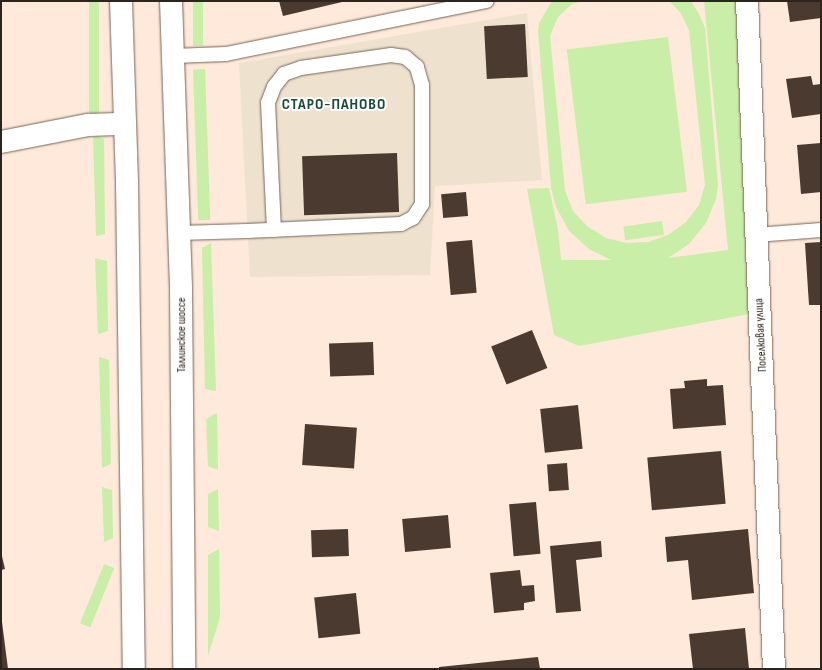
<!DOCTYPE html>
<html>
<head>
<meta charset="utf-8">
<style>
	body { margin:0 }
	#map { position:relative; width:822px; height:670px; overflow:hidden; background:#fee9da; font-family:"Sofia Sans Condensed",sans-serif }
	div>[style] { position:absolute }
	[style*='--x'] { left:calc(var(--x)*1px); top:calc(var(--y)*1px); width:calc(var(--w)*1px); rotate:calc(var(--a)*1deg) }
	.commercial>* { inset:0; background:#eee2ce }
	.green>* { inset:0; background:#c8eea8; transform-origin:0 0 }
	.building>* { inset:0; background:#4b3a2f; transform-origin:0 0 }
	.roads { filter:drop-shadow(0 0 1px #776458) drop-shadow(0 0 1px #776458) }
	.lane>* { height:14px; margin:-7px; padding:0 7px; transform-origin:7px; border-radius:7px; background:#fff }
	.street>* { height:22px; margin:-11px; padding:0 11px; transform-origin:11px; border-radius:11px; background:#fff }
	.primary>* { height:22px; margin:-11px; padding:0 11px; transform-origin:11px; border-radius:11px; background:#fff }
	span { translate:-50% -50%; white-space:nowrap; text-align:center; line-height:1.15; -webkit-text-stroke:4px #fff; paint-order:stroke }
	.street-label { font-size:12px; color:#2c251f }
	.district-label { font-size:16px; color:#1b4a38; font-weight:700; letter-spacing:1px }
	.frame { position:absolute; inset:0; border:2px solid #2c251f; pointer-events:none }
</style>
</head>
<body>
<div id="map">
	<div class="commercial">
		<i style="clip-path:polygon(527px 13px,542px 180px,435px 186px,430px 275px,250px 277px,239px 63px)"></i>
	</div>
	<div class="green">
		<i style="left:89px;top:1px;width:10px;height:114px"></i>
		<i style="left:193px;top:1px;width:10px;height:45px"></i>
		<i style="clip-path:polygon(552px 1px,584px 1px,572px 4px,558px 17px,550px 36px,565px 191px,573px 211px,587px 226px,606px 238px,627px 243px,648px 242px,668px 235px,686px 222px,699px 205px,705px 185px,689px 30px,680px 12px,669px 1px,691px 1px,699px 14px,705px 28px,718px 185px,716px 199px,706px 223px,689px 244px,668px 258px,728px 250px,704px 1px,738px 1px,749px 314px,579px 346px,554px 335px,527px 189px,549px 188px,558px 229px,561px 260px,611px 260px,589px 249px,569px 231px,556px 207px,551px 188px,538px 31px,539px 23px)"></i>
		<i style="left:668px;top:37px;width:156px;height:102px;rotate:83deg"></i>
		<i style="left:205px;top:69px;width:151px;height:12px;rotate:88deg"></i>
		<i style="clip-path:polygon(93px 134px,104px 139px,105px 234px,96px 236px)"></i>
		<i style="left:662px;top:221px;width:14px;height:39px;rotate:82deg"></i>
		<i style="clip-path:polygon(211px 243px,216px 391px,205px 389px,202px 248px)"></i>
		<i style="clip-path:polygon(95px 258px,107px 261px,108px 331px,98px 334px)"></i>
		<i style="clip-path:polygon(99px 357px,109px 360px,111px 464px,102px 468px)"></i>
		<i style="clip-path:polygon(217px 413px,218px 470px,208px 466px,206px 419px)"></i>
		<i style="clip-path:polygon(102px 487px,112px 490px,113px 538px,104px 542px)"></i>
		<i style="clip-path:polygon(218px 489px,219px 531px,208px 527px,208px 494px)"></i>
		<i style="clip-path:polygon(219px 549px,220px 617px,208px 656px,208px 555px)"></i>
		<i style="left:104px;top:564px;width:11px;height:64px;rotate:22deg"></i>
	</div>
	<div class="building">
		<i style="clip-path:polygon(279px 1px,342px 1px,342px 2px,283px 16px)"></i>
		<i style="clip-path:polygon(787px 1px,821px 1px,821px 18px,790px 22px)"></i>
		<i style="left:525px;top:24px;width:53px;height:41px;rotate:87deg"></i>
		<i style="clip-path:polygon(811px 76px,813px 85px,821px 84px,821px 114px,792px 118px,786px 79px)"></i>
		<i style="clip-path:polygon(821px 143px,821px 192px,801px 194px,797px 145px)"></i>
		<i style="left:397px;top:153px;width:59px;height:95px;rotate:88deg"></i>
		<i style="left:466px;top:192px;width:24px;height:25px;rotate:85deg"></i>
		<i style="left:472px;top:240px;width:53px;height:26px;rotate:85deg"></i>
		<i style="clip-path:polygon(821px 242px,821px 305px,809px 305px,805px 243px)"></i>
		<i style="left:532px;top:330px;width:41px;height:44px;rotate:68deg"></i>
		<i style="left:373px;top:342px;width:33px;height:44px;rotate:88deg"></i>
		<i style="clip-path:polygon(707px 379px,707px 386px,723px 385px,726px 425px,673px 429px,670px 389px,685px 388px,684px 381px)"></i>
		<i style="left:578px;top:405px;width:44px;height:38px;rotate:84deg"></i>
		<i style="left:305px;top:424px;width:52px;height:41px;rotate:4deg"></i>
		<i style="left:721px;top:451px;width:53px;height:74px;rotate:85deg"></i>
		<i style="left:567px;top:463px;width:27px;height:20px;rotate:86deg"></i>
		<i style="left:536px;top:502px;width:52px;height:27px;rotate:85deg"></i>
		<i style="left:448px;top:515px;width:33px;height:46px;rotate:85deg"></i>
		<i style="left:348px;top:529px;width:27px;height:37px;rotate:88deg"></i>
		<i style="clip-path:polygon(748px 529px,754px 593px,692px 600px,688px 560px,667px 562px,665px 537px)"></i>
		<i style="clip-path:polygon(601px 541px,602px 557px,576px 560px,581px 611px,556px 613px,550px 546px)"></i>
		<i style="clip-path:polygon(1px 552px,5px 569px,1px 570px)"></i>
		<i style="clip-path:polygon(520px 570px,522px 586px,534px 585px,535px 601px,524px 603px,524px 610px,494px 613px,490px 573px)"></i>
		<i style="left:356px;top:593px;width:41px;height:42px;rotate:84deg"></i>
		<i style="clip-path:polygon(1px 622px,2px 622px,8px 669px,1px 669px)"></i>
		<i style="clip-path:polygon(745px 628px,749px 669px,693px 669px,689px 634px)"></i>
		<i style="clip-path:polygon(538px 657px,540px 669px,439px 669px,439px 667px)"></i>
	</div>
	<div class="roads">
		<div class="lane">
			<i style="--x:173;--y:56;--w:53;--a:-2.2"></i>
			<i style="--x:226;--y:54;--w:266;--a:-11.5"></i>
			<i style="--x:179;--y:233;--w:68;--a:-1.7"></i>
			<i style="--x:247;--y:231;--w:154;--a:-2.6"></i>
			<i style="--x:401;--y:224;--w:13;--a:-27"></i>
			<i style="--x:413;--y:218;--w:17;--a:-57"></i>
			<i style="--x:422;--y:204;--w:119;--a:-90"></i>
			<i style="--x:422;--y:85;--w:19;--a:-106"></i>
			<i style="--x:417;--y:67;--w:16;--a:-140"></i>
			<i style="--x:405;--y:57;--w:14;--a:-172"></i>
			<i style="--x:391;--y:55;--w:91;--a:171.8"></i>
			<i style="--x:301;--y:68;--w:18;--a:161"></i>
			<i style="--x:284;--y:74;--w:16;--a:128"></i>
			<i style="--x:274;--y:87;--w:17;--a:111"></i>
			<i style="--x:268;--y:103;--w:127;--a:87.3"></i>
			<i style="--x:756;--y:235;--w:65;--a:-4.4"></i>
		</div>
		<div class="street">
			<i style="--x:747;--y:1;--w:669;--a:87.69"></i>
			<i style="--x:1;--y:142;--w:89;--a:-11.1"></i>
			<i style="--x:88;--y:125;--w:37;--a:-2"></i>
		</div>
		<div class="primary">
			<i style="--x:121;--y:1;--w:182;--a:88.1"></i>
			<i style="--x:127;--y:183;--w:486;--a:89.2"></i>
			<i style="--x:171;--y:1;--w:288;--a:88"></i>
			<i style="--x:181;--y:289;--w:380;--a:89.5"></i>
		</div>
	</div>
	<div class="street-label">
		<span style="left:182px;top:335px;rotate:-90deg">Таллинское шоссе</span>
		<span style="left:761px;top:335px;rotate:-93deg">Поселковая улица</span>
	</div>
	<div class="district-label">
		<span style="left:334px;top:105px">СТАРО-ПАНОВО</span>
	</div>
	<div class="frame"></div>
</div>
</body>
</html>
